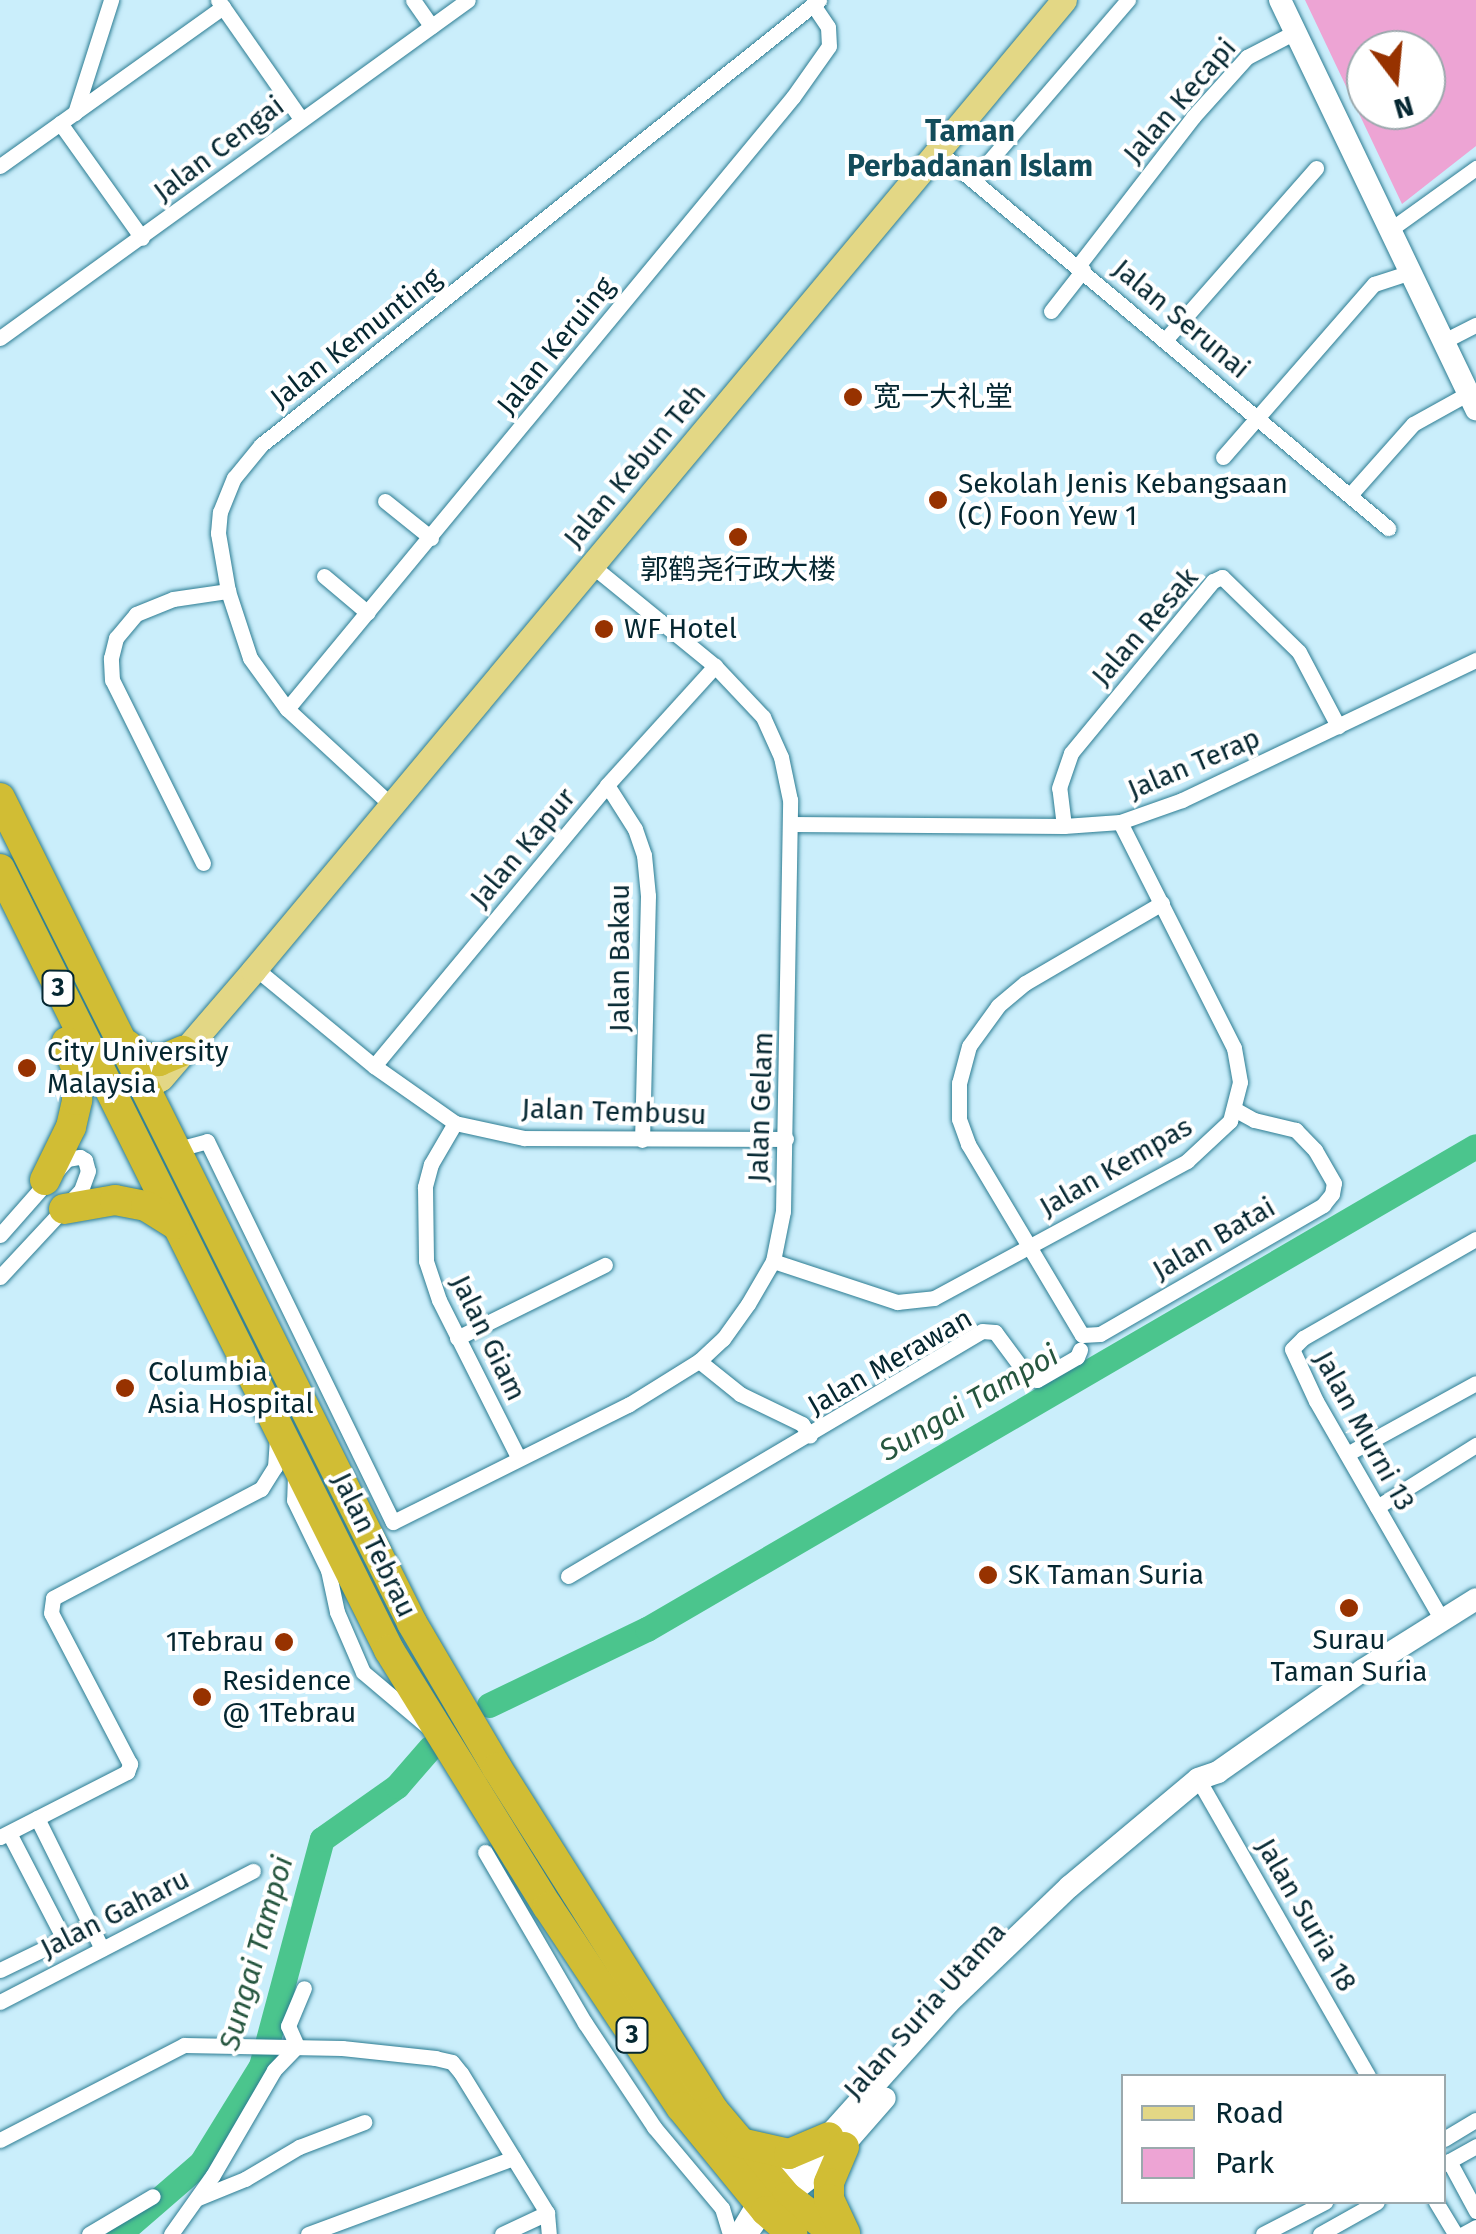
<!DOCTYPE html>
<html>
<head>
<meta charset="utf-8">
<style>
	body { margin:0 }
	#map { position:relative; width:1476px; height:2234px; overflow:hidden; background:#caeefb; font-family:"Fira Sans","Noto Sans SC",sans-serif }
	div>[style] { position:absolute }
	[style*='--x'] { left:calc(var(--x)*1px); top:calc(var(--y)*1px); width:calc(var(--w)*1px); rotate:calc(var(--a)*1deg) }
	.green>* { inset:0; background:#eda4d4 }
	.river>* { height:25px; margin:-12.5px; padding:0 12.5px; transform-origin:12.5px; border-radius:12.5px; background:#4bc58d }
	.roads { filter:drop-shadow(0 0 2px #2c7c92) drop-shadow(0 0 2px #2c7c92) }
	.street>* { height:15px; margin:-7.5px; padding:0 7.5px; transform-origin:7.5px; border-radius:7.5px; background:#fff }
	.secondary>* { height:22px; margin:-11px; padding:0 11px; transform-origin:11px; border-radius:11px; background:#fff }
	.primary>* { height:25px; margin:-12.5px; padding:0 12.5px; transform-origin:12.5px; border-radius:12.5px; background:#e3d785 }
	.highway>* { height:30px; margin:-15px; padding:0 15px; transform-origin:15px; border-radius:15px; background:#d1bd34 }
	.dots>* { width:28px; height:28px; translate:-50% -50%; box-sizing:border-box; border:5px solid #fff; border-radius:50% }
	span { translate:-50% -50%; white-space:nowrap; text-align:center; line-height:1.15; -webkit-text-stroke:8px #fff; paint-order:stroke }
	.shield-label span { padding:2px 8px; background:#fff; border:2px solid; border-radius:8px; -webkit-text-stroke-width:0 }
	.shield-label { font-size:25px; color:#052731; font-weight:700 }
	.street-label { font-size:28px; color:#052731 }
	.poi-label { font-size:28px; color:#052731 }
	.left { translate:0 -50%; text-align:left }
	.right { translate:-100% -50%; text-align:right }
	.neighbourhood-label { font-size:30px; color:#124c5b; font-weight:700 }
	.water-label { font-size:30px; color:#26563f; font-style:italic }
	.legend { position:absolute; left:1121px; top:2074px; width:325px; height:130px; box-sizing:border-box; background:#fff; border:2px solid #9ba9ad; margin:0; padding:12px 18px; list-style:none; font-size:30px; color:#052731 }
	.legend li { display:flex; align-items:center; gap:20px; height:50px }
	.legend b { width:50px; border:2px solid #9ba9ad }
	.north { position:absolute; left:1346px; top:30px; width:100px; height:100px; box-sizing:border-box; background:#fff; border:2px solid #9ba9ad; border-radius:50%; rotate:164deg; font-size:28px; font-weight:700; line-height:40px; text-align:center; color:#052731 }
	.north::after { content:''; display:block; margin:auto; width:35px; height:45px; background:#973200; clip-path:polygon(50% 0,100% 100%,50% 72%,0 100%) }
</style>
</head>
<body>
<div id="map">
	<div class="green">
		<i style="clip-path:polygon(evenodd,1305px 0,1476px 0,1476px 146px,1402px 204px,1305px 0,1366px 50px,1426px 50px,1426px 110px,1366px 110px,1366px 50px)"></i>
	</div>
	<div class="river">
		<i style="--x:489;--y:1705;--w:175;--a:-25.7"></i>
		<i style="--x:647;--y:1629;--w:959;--a:-30.23"></i>
		<i style="--x:119;--y:2234;--w:108;--a:-40.9"></i>
		<i style="--x:201;--y:2163;--w:114;--a:-58.3"></i>
		<i style="--x:261;--y:2066;--w:235;--a:-75"></i>
		<i style="--x:322;--y:1839;--w:92;--a:-35.2"></i>
		<i style="--x:397;--y:1786;--w:50;--a:-49"></i>
	</div>
	<div class="roads">
		<div class="street">
			<i style="--x:218;--y:0;--w:145;--a:55.1"></i>
			<i style="--x:413;--y:0;--w:32;--a:55"></i>
			<i style="--x:75;--y:113;--w:119;--a:-72.3"></i>
			<i style="--x:60;--y:123;--w:141;--a:54.5"></i>
			<i style="--x:939;--y:152;--w:586;--a:39.94"></i>
			<i style="--x:0;--y:166;--w:274;--a:-35.5"></i>
			<i style="--x:973;--y:180;--w:238;--a:-49.3"></i>
			<i style="--x:1391;--y:229;--w:105;--a:-35.7"></i>
			<i style="--x:1078;--y:266;--w:188;--a:-52.3"></i>
			<i style="--x:1193;--y:117;--w:81;--a:-48"></i>
			<i style="--x:1247;--y:57;--w:54;--a:-27.5"></i>
			<i style="--x:1051;--y:311;--w:52;--a:-52"></i>
			<i style="--x:0;--y:338;--w:577;--a:-35.84"></i>
			<i style="--x:1165;--y:340;--w:229;--a:-48.7"></i>
			<i style="--x:1444;--y:341;--w:36;--a:-27"></i>
			<i style="--x:1223;--y:457;--w:230;--a:-48.9"></i>
			<i style="--x:1374;--y:284;--w:40;--a:-18"></i>
			<i style="--x:1350;--y:495;--w:95;--a:-48.4"></i>
			<i style="--x:1413;--y:424;--w:64;--a:-29"></i>
			<i style="--x:385;--y:501;--w:59;--a:38.8"></i>
			<i style="--x:324;--y:576;--w:57;--a:40.1"></i>
			<i style="--x:287;--y:709;--w:794;--a:-50.42"></i>
			<i style="--x:793;--y:97;--w:62;--a:-54.8"></i>
			<i style="--x:829;--y:46;--w:19;--a:-93"></i>
			<i style="--x:828;--y:27;--w:27;--a:-124"></i>
			<i style="--x:607;--y:785;--w:52;--a:57.5"></i>
			<i style="--x:635;--y:829;--w:28;--a:71"></i>
			<i style="--x:644;--y:855;--w:41;--a:84.4"></i>
			<i style="--x:648;--y:896;--w:244;--a:91.4"></i>
			<i style="--x:389;--y:803;--w:139;--a:-137.3"></i>
			<i style="--x:287;--y:709;--w:63;--a:-126"></i>
			<i style="--x:250;--y:658;--w:71;--a:-108.2"></i>
			<i style="--x:228;--y:591;--w:59;--a:-99.8"></i>
			<i style="--x:218;--y:533;--w:21;--a:-85"></i>
			<i style="--x:220;--y:512;--w:37;--a:-68"></i>
			<i style="--x:234;--y:478;--w:43;--a:-50.7"></i>
			<i style="--x:261;--y:445;--w:714;--a:-38.57"></i>
			<i style="--x:791;--y:824;--w:273;--a:0.4"></i>
			<i style="--x:1064;--y:826;--w:56;--a:-4.1"></i>
			<i style="--x:1120;--y:822;--w:66;--a:-19.5"></i>
			<i style="--x:1182;--y:800;--w:326;--a:-25.5"></i>
			<i style="--x:1064;--y:826;--w:38;--a:-97"></i>
			<i style="--x:1059;--y:788;--w:37;--a:-71"></i>
			<i style="--x:1071;--y:753;--w:223;--a:-50.5"></i>
			<i style="--x:1213;--y:581;--w:10;--a:-24"></i>
			<i style="--x:1222;--y:577;--w:107;--a:44.2"></i>
			<i style="--x:1299;--y:652;--w:84;--a:62.2"></i>
			<i style="--x:203;--y:863;--w:204;--a:-116.4"></i>
			<i style="--x:112;--y:680;--w:22;--a:-93"></i>
			<i style="--x:111;--y:658;--w:21;--a:-76"></i>
			<i style="--x:116;--y:638;--w:31;--a:-50"></i>
			<i style="--x:136;--y:614;--w:40;--a:-22"></i>
			<i style="--x:173;--y:599;--w:56;--a:-8.3"></i>
			<i style="--x:1162;--y:903;--w:159;--a:149.7"></i>
			<i style="--x:1025;--y:983;--w:35;--a:140"></i>
			<i style="--x:998;--y:1006;--w:49;--a:125.9"></i>
			<i style="--x:969;--y:1046;--w:38;--a:105"></i>
			<i style="--x:959;--y:1083;--w:36;--a:90"></i>
			<i style="--x:959;--y:1119;--w:27;--a:70"></i>
			<i style="--x:968;--y:1144;--w:222;--a:59.2"></i>
			<i style="--x:1082;--y:1335;--w:18;--a:-3"></i>
			<i style="--x:1100;--y:1334;--w:258;--a:-30"></i>
			<i style="--x:1323;--y:1205;--w:14;--a:-51"></i>
			<i style="--x:1332;--y:1194;--w:11;--a:-80"></i>
			<i style="--x:1334;--y:1183;--w:38;--a:-120"></i>
			<i style="--x:1315;--y:1150;--w:28;--a:-134"></i>
			<i style="--x:1296;--y:1130;--w:43;--a:-166.6"></i>
			<i style="--x:1254;--y:1120;--w:23;--a:-151"></i>
			<i style="--x:255;--y:968;--w:154;--a:39.5"></i>
			<i style="--x:374;--y:1066;--w:99;--a:35.1"></i>
			<i style="--x:455;--y:1123;--w:71;--a:12.3"></i>
			<i style="--x:524;--y:1138;--w:262;--a:0.2"></i>
			<i style="--x:374;--y:1066;--w:365;--a:-50.3"></i>
			<i style="--x:607;--y:785;--w:161;--a:-47.8"></i>
			<i style="--x:455;--y:1123;--w:48;--a:120.3"></i>
			<i style="--x:431;--y:1164;--w:24;--a:105"></i>
			<i style="--x:425;--y:1187;--w:74;--a:89.2"></i>
			<i style="--x:426;--y:1261;--w:41;--a:71.6"></i>
			<i style="--x:439;--y:1300;--w:176;--a:63.3"></i>
			<i style="--x:178;--y:1149;--w:30;--a:-15"></i>
			<i style="--x:207;--y:1141;--w:424;--a:64"></i>
			<i style="--x:393;--y:1522;--w:263;--a:-26.5"></i>
			<i style="--x:628;--y:1405;--w:84;--a:-31.8"></i>
			<i style="--x:699;--y:1361;--w:33;--a:-43"></i>
			<i style="--x:723;--y:1339;--w:43;--a:-54.5"></i>
			<i style="--x:748;--y:1304;--w:50;--a:-59.8"></i>
			<i style="--x:773;--y:1261;--w:51;--a:-78.7"></i>
			<i style="--x:783;--y:1211;--w:411;--a:-89"></i>
			<i style="--x:790;--y:800;--w:44;--a:-101.8"></i>
			<i style="--x:781;--y:757;--w:44;--a:-114.2"></i>
			<i style="--x:763;--y:717;--w:70;--a:-133.3"></i>
			<i style="--x:715;--y:666;--w:160;--a:-140.8"></i>
			<i style="--x:0;--y:1235;--w:101;--a:-48.6"></i>
			<i style="--x:67;--y:1159;--w:13;--a:-9"></i>
			<i style="--x:80;--y:1157;--w:6;--a:31"></i>
			<i style="--x:85;--y:1160;--w:11;--a:75"></i>
			<i style="--x:88;--y:1171;--w:20;--a:110"></i>
			<i style="--x:81;--y:1190;--w:119;--a:133"></i>
			<i style="--x:773;--y:1261;--w:131;--a:18.3"></i>
			<i style="--x:897;--y:1302;--w:37;--a:-6"></i>
			<i style="--x:934;--y:1298;--w:288;--a:-28.4"></i>
			<i style="--x:1187;--y:1161;--w:59;--a:-42.9"></i>
			<i style="--x:1230;--y:1121;--w:40;--a:-75.6"></i>
			<i style="--x:1240;--y:1082;--w:35;--a:-100"></i>
			<i style="--x:1234;--y:1048;--w:253;--a:-116.8"></i>
			<i style="--x:457;--y:1338;--w:165;--a:-26.3"></i>
			<i style="--x:699;--y:1361;--w:53;--a:38.8"></i>
			<i style="--x:740;--y:1394;--w:69;--a:25.8"></i>
			<i style="--x:802;--y:1424;--w:14;--a:56"></i>
			<i style="--x:1347;--y:1454;--w:147;--a:-28.8"></i>
			<i style="--x:295;--y:1475;--w:25;--a:92"></i>
			<i style="--x:294;--y:1500;--w:78;--a:64.1"></i>
			<i style="--x:328;--y:1570;--w:43;--a:77.9"></i>
			<i style="--x:337;--y:1612;--w:65;--a:66.6"></i>
			<i style="--x:363;--y:1672;--w:85;--a:40.2"></i>
			<i style="--x:1377;--y:1507;--w:117;--a:-32.1"></i>
			<i style="--x:568;--y:1576;--w:481;--a:-30.6"></i>
			<i style="--x:982;--y:1331;--w:13;--a:4"></i>
			<i style="--x:995;--y:1332;--w:57;--a:53.5"></i>
			<i style="--x:1029;--y:1378;--w:8;--a:14"></i>
			<i style="--x:1037;--y:1380;--w:46;--a:-29.9"></i>
			<i style="--x:1077;--y:1357;--w:8;--a:-67"></i>
			<i style="--x:1442;--y:1620;--w:253;--a:-119.9"></i>
			<i style="--x:1316;--y:1401;--w:57;--a:-114.8"></i>
			<i style="--x:1292;--y:1349;--w:16;--a:-45"></i>
			<i style="--x:1303;--y:1338;--w:199;--a:-29.8"></i>
			<i style="--x:1198;--y:1779;--w:342;--a:60.2"></i>
			<i style="--x:37;--y:1818;--w:146;--a:63.6"></i>
			<i style="--x:9;--y:1833;--w:119;--a:62.6"></i>
			<i style="--x:0;--y:1837;--w:143;--a:-27.1"></i>
			<i style="--x:127;--y:1772;--w:9;--a:-69"></i>
			<i style="--x:130;--y:1764;--w:170;--a:-117.6"></i>
			<i style="--x:51;--y:1613;--w:15;--a:-82"></i>
			<i style="--x:53;--y:1598;--w:235;--a:-27.7"></i>
			<i style="--x:261;--y:1489;--w:26;--a:-58"></i>
			<i style="--x:275;--y:1467;--w:27;--a:-86"></i>
			<i style="--x:485;--y:1852;--w:198;--a:59.7"></i>
			<i style="--x:585;--y:2023;--w:125;--a:56.4"></i>
			<i style="--x:654;--y:2127;--w:106;--a:50"></i>
			<i style="--x:722;--y:2208;--w:27;--a:73"></i>
			<i style="--x:0;--y:1970;--w:101;--a:-25.8"></i>
			<i style="--x:0;--y:2002;--w:285;--a:-27.4"></i>
			<i style="--x:1444;--y:2139;--w:37;--a:-31"></i>
			<i style="--x:0;--y:2140;--w:207;--a:-27.3"></i>
			<i style="--x:184;--y:2045;--w:158;--a:1.1"></i>
			<i style="--x:342;--y:2048;--w:94;--a:6.1"></i>
			<i style="--x:435;--y:2058;--w:17;--a:13"></i>
			<i style="--x:452;--y:2062;--w:14;--a:51"></i>
			<i style="--x:461;--y:2073;--w:164;--a:58.4"></i>
			<i style="--x:547;--y:2213;--w:21;--a:85"></i>
			<i style="--x:1449;--y:2161;--w:57;--a:61.6"></i>
			<i style="--x:1444;--y:2164;--w:37;--a:-29"></i>
			<i style="--x:198;--y:2198;--w:51;--a:-22"></i>
			<i style="--x:245;--y:2179;--w:63;--a:-30.7"></i>
			<i style="--x:299;--y:2147;--w:70;--a:-21"></i>
			<i style="--x:1436;--y:2202;--w:37;--a:59"></i>
			<i style="--x:89;--y:2234;--w:74;--a:-30.7"></i>
			<i style="--x:171;--y:2234;--w:72;--a:-54.6"></i>
			<i style="--x:213;--y:2175;--w:121;--a:-59.8"></i>
			<i style="--x:274;--y:2070;--w:33;--a:-46"></i>
			<i style="--x:297;--y:2046;--w:22;--a:-114"></i>
			<i style="--x:288;--y:2026;--w:41;--a:-67.2"></i>
			<i style="--x:308;--y:2234;--w:219;--a:-20.3"></i>
			<i style="--x:502;--y:2234;--w:50;--a:-25"></i>
			<i style="--x:735;--y:2234;--w:41;--a:-59"></i>
			<i style="--x:750;--y:2234;--w:28;--a:-55"></i>
			<i style="--x:1263;--y:2234;--w:70;--a:-27.3"></i>
			<i style="--x:1320;--y:2234;--w:65;--a:-29.3"></i>
			<i style="--x:1463;--y:2234;--w:15;--a:-28"></i>
		</div>
		<div class="secondary">
			<i style="--x:1280;--y:0;--w:454;--a:64.4"></i>
			<i style="--x:765;--y:2192;--w:63;--a:-39.2"></i>
			<i style="--x:814;--y:2152;--w:200;--a:-48"></i>
			<i style="--x:948;--y:2003;--w:168;--a:-43.8"></i>
			<i style="--x:1069;--y:1887;--w:168;--a:-39.9"></i>
			<i style="--x:1198;--y:1779;--w:21;--a:-19"></i>
			<i style="--x:1218;--y:1772;--w:177;--a:-35.1"></i>
			<i style="--x:1363;--y:1670;--w:133;--a:-32.1"></i>
			<i style="--x:776;--y:2205;--w:67;--a:-38.9"></i>
			<i style="--x:828;--y:2163;--w:86;--a:-48.8"></i>
		</div>
		<div class="primary">
			<i style="--x:148;--y:1086;--w:15;--a:-32"></i>
			<i style="--x:161;--y:1078;--w:141;--a:-49.3"></i>
			<i style="--x:253;--y:971;--w:1265;--a:-50.13"></i>
		</div>
		<div class="highway">
			<i style="--x:0;--y:798;--w:922;--a:63.46"></i>
			<i style="--x:412;--y:1623;--w:168;--a:59.6"></i>
			<i style="--x:497;--y:1768;--w:406;--a:57.7"></i>
			<i style="--x:714;--y:2111;--w:113;--a:49.7"></i>
			<i style="--x:787;--y:2197;--w:61;--a:37.1"></i>
			<i style="--x:0;--y:869;--w:873;--a:63.52"></i>
			<i style="--x:389;--y:1650;--w:302;--a:58.3"></i>
			<i style="--x:548;--y:1907;--w:240;--a:56.4"></i>
			<i style="--x:681;--y:2107;--w:134;--a:50.7"></i>
			<i style="--x:766;--y:2211;--w:35;--a:41"></i>
			<i style="--x:127;--y:1045;--w:16;--a:40"></i>
			<i style="--x:139;--y:1055;--w:21;--a:17"></i>
			<i style="--x:159;--y:1061;--w:26;--a:-23"></i>
			<i style="--x:45;--y:1180;--w:59;--a:-63.9"></i>
			<i style="--x:71;--y:1127;--w:28;--a:-77"></i>
			<i style="--x:77;--y:1100;--w:27;--a:-88"></i>
			<i style="--x:78;--y:1073;--w:33;--a:-110"></i>
			<i style="--x:64;--y:1209;--w:52;--a:-10"></i>
			<i style="--x:115;--y:1200;--w:32;--a:11"></i>
			<i style="--x:146;--y:1206;--w:34;--a:32"></i>
			<i style="--x:741;--y:2143;--w:49;--a:12.9"></i>
			<i style="--x:789;--y:2154;--w:43;--a:-23"></i>
			<i style="--x:844;--y:2147;--w:39;--a:113"></i>
			<i style="--x:829;--y:2183;--w:16;--a:90"></i>
			<i style="--x:829;--y:2199;--w:38;--a:65"></i>
		</div>
	</div>
	<div class="dots">
		<i style="left:853px;top:397px;background:#973200"></i>
		<i style="left:938px;top:500px;background:#973200"></i>
		<i style="left:738px;top:537px;background:#973200"></i>
		<i style="left:604px;top:629px;background:#973200"></i>
		<i style="left:27px;top:1068px;background:#973200"></i>
		<i style="left:125px;top:1388px;background:#973200"></i>
		<i style="left:988px;top:1575px;background:#973200"></i>
		<i style="left:1349px;top:1608px;background:#973200"></i>
		<i style="left:284px;top:1642px;background:#973200"></i>
		<i style="left:202px;top:1697px;background:#973200"></i>
	</div>
	<div class="shield-label">
		<span style="left:58px;top:988px">3</span>
		<span style="left:632px;top:2035px">3</span>
	</div>
	<div class="street-label">
		<span style="left:1180px;top:101px;rotate:-49deg">Jalan Kecapi</span>
		<span style="left:219px;top:149px;rotate:-37deg">Jalan Cengai</span>
		<span style="left:1181px;top:319px;rotate:40deg">Jalan Serunai</span>
		<span style="left:356px;top:338px;rotate:-38deg">Jalan Kemunting</span>
		<span style="left:556px;top:346px;rotate:-51deg">Jalan Keruing</span>
		<span style="left:635px;top:466px;rotate:-50deg">Jalan Kebun Teh</span>
		<span style="left:1145px;top:627px;rotate:-49deg">Jalan Resak</span>
		<span style="left:1194px;top:764px;rotate:-23deg">Jalan Terap</span>
		<span style="left:523px;top:848px;rotate:-50deg">Jalan Kapur</span>
		<span style="left:620px;top:958px;rotate:-90deg">Jalan Bakau</span>
		<span style="left:761px;top:1107px;rotate:-88deg">Jalan Gelam</span>
		<span style="left:614px;top:1112px;rotate:2deg">Jalan Tembusu</span>
		<span style="left:1116px;top:1167px;rotate:-30deg">Jalan Kempas</span>
		<span style="left:1214px;top:1239px;rotate:-30deg">Jalan Batai</span>
		<span style="left:488px;top:1338px;rotate:64deg">Jalan Giam</span>
		<span style="left:890px;top:1362px;rotate:-30deg">Jalan Merawan</span>
		<span style="left:1364px;top:1431px;rotate:61deg">Jalan Murni 13</span>
		<span style="left:374px;top:1545px;rotate:64deg">Jalan Tebrau</span>
		<span style="left:115px;top:1914px;rotate:-27deg">Jalan Gaharu</span>
		<span style="left:1306px;top:1915px;rotate:60deg">Jalan Suria 18</span>
		<span style="left:925px;top:2011px;rotate:-48deg">Jalan Suria Utama</span>
	</div>
	<div class="poi-label">
		<span class="left" style="left:873px;top:397px">宽一大礼堂</span>
		<span class="left" style="left:958px;top:500px">Sekolah Jenis Kebangsaan<br>(C) Foon Yew 1</span>
		<span style="left:738px;top:570px">郭鹤尧行政大楼</span>
		<span class="left" style="left:624px;top:629px">WF Hotel</span>
		<span class="left" style="left:47px;top:1068px">City University<br>Malaysia</span>
		<span class="left" style="left:148px;top:1388px">Columbia<br>Asia Hospital</span>
		<span class="left" style="left:1008px;top:1575px">SK Taman Suria</span>
		<span style="left:1349px;top:1656px">Surau<br>Taman Suria</span>
		<span class="right" style="left:264px;top:1642px">1Tebrau</span>
		<span class="left" style="left:222px;top:1697px">Residence<br>@ 1Tebrau</span>
	</div>
	<div class="neighbourhood-label">
		<span style="left:970px;top:148px">Taman<br>Perbadanan Islam</span>
	</div>
	<div class="water-label">
		<span style="left:969px;top:1403px;rotate:-30deg">Sungai Tampoi</span>
		<span style="left:256px;top:1953px;rotate:-74deg">Sungai Tampoi</span>
	</div>
	<ul class="legend">
	<li><b style="height:12px;background:#e3d785"></b>Road</li>
	<li><b style="height:28px;background:#eda4d4"></b>Park</li>
	</ul>
	<div class="north">N</div>
</div>
</body>
</html>
